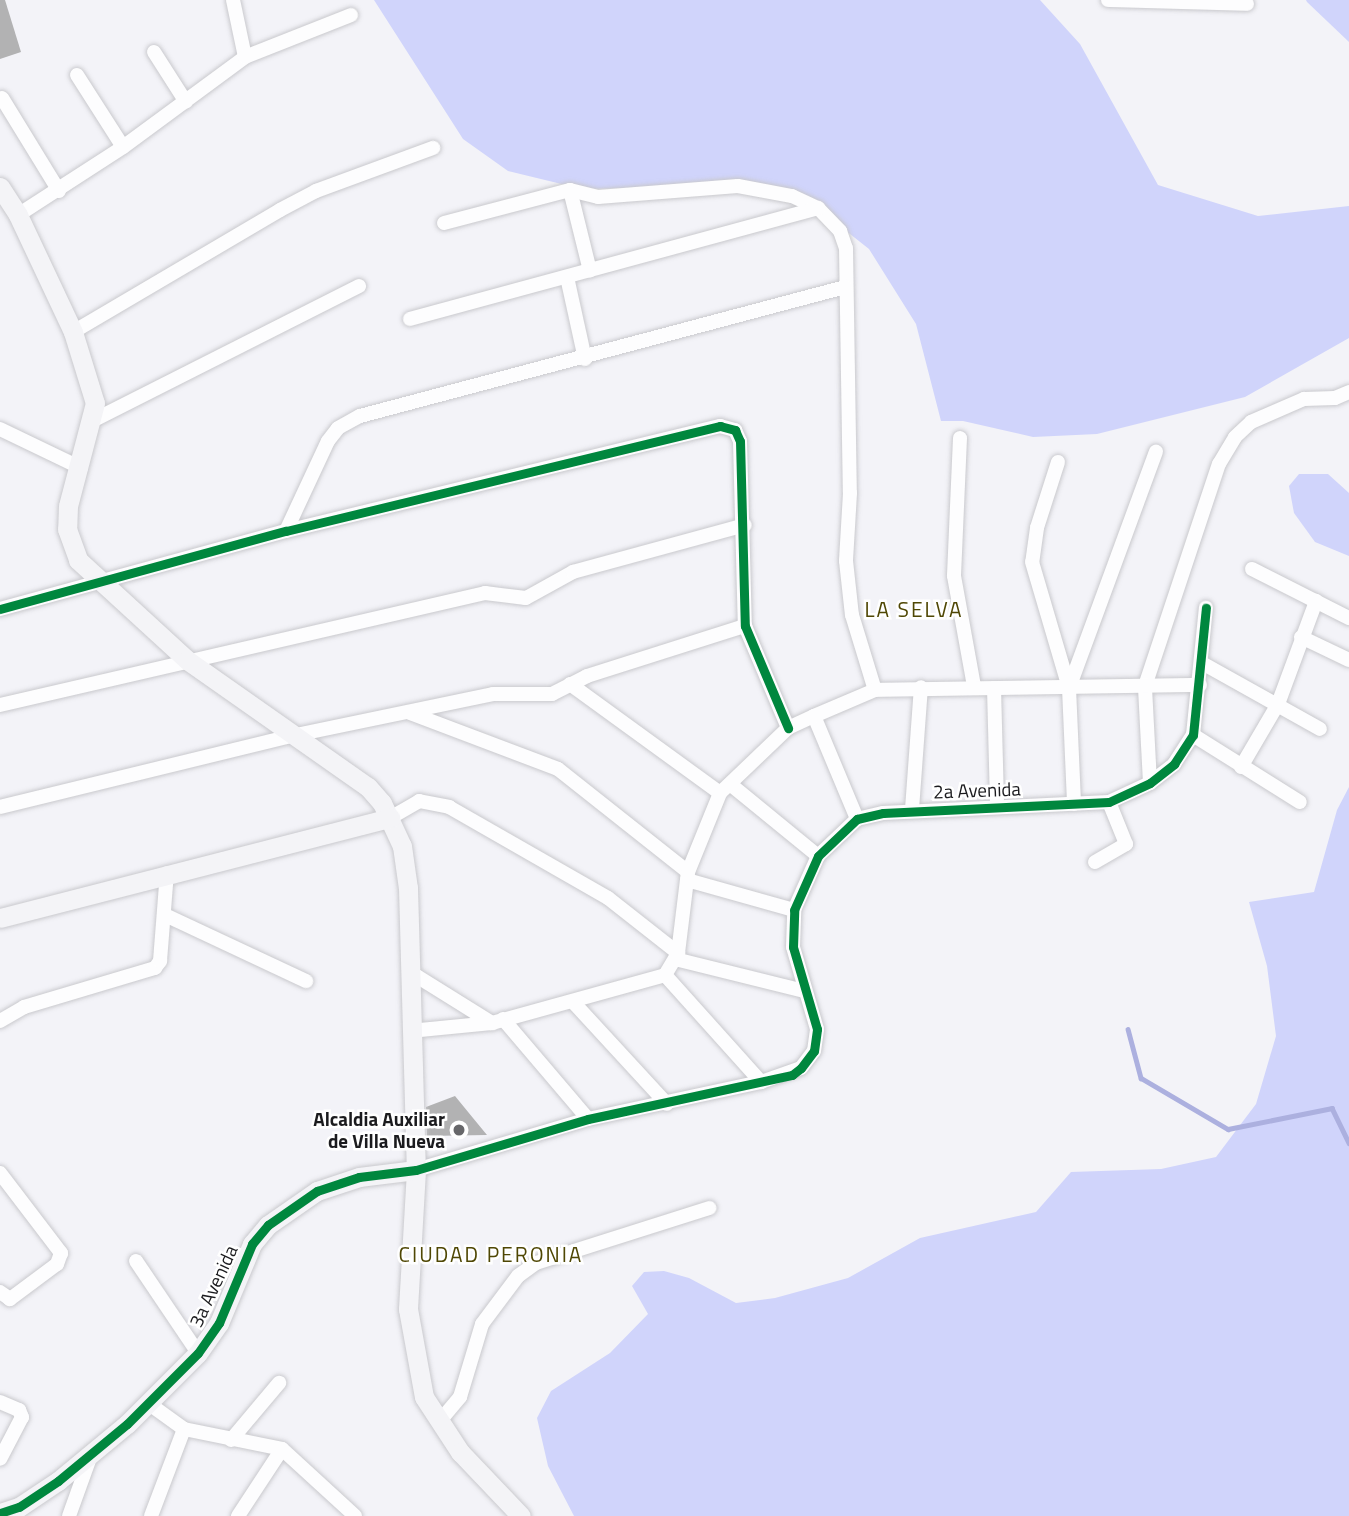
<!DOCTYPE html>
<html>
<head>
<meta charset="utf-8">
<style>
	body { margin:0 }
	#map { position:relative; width:1349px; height:1516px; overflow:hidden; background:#f3f3f8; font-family:"Titillium Web",sans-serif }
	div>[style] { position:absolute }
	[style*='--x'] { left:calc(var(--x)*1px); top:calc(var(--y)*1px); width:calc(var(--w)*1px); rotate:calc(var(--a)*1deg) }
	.green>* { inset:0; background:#d0d4fb }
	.stream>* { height:4.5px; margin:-2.25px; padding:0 2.25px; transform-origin:2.25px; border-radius:2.25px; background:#acb0df }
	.building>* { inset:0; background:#b2b2b3 }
	.roads { filter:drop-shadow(0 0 2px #c9c9cd) drop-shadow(0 0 2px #c9c9cd) }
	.street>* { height:14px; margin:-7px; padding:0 7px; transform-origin:7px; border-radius:7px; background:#fdfdfe }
	.secondary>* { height:19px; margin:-9.5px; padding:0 9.5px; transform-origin:9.5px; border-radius:9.5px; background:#f4f4f7 }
	.cycleway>* { height:9px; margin:-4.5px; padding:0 4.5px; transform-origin:4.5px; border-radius:4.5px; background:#00873e }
	.dots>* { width:19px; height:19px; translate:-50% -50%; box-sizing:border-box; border:4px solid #fff; border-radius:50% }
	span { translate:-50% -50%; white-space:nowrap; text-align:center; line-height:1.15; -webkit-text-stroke:5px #fff; paint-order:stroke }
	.street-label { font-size:19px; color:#1b1b1e }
	.poi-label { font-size:19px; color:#1b1b1e; font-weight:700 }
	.right { translate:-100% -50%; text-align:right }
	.neighbourhood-label { font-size:21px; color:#4f4704; letter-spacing:2px }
</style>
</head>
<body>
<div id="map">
	<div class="green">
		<i style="clip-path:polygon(374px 0,1040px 0,1080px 44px,1158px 185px,1258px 216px,1349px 206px,1349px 338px,1245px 397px,1097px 434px,1033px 437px,963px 421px,941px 421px,916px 324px,869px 249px,812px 204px,731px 186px,582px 189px,508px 171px,463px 139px)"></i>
		<i style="clip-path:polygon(1306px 0,1349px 0,1349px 42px,1307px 2px)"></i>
		<i style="clip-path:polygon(1299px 474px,1328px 474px,1349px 493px,1349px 556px,1315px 542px,1294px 513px,1289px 486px)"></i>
		<i style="clip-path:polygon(1349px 787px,1349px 1516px,574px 1516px,548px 1466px,537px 1418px,551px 1391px,610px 1353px,648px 1314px,632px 1286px,644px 1272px,664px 1271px,689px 1278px,736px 1303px,775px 1298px,848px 1278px,920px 1238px,1036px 1212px,1071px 1172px,1161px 1169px,1216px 1157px,1256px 1104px,1276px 1036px,1267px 966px,1249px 902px,1314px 892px,1337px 810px)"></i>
	</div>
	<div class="stream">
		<i style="--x:1128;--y:1029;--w:51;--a:75.1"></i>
		<i style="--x:1141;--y:1078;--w:101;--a:30.4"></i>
		<i style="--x:1228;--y:1129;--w:106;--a:-11.4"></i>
		<i style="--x:1332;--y:1108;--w:39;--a:64"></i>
	</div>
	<div class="building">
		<i style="clip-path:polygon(0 0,5px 0,21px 52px,0 59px)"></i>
		<i style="clip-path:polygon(455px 1096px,473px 1118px,487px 1135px,427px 1136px,426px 1107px)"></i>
	</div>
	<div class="roads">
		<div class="street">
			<i style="--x:233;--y:0;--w:58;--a:78.1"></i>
			<i style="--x:1108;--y:0;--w:139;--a:1.6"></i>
			<i style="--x:154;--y:52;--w:59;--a:57.4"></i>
			<i style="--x:77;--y:75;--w:85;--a:57.4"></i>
			<i style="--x:2;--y:98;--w:109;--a:58.5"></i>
			<i style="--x:570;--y:190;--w:83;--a:76.1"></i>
			<i style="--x:18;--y:215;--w:125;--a:-32.9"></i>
			<i style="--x:123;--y:147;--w:152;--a:-36.4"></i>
			<i style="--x:245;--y:57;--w:114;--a:-21.6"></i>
			<i style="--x:444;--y:223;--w:130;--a:-14.7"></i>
			<i style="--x:570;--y:190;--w:29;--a:14"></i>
			<i style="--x:598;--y:197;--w:140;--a:-4.5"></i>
			<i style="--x:738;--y:186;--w:55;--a:10.5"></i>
			<i style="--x:792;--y:196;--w:29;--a:25"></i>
			<i style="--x:818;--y:208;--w:32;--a:46"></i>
			<i style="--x:840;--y:231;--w:18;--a:71"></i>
			<i style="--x:846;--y:248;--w:245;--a:89.1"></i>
			<i style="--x:850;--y:493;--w:68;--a:93.4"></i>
			<i style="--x:846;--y:561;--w:54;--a:83.7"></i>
			<i style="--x:852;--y:615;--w:78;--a:73"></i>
			<i style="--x:567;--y:277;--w:84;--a:77.6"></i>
			<i style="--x:410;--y:319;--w:423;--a:-15.2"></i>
			<i style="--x:73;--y:332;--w:240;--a:-30.5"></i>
			<i style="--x:280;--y:210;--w:41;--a:-27.8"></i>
			<i style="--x:316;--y:191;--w:125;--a:-20.2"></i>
			<i style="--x:94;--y:420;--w:297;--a:-26.8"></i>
			<i style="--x:0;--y:429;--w:90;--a:25.7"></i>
			<i style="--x:960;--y:438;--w:138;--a:92.5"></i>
			<i style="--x:954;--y:576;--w:112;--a:79.7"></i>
			<i style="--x:1058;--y:462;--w:69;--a:107.7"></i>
			<i style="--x:1037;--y:528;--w:34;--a:98"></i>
			<i style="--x:1032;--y:562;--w:131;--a:73.6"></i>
			<i style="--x:1069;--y:688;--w:116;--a:87.5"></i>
			<i style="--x:286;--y:531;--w:99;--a:-65"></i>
			<i style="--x:328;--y:441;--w:16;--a:-52"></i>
			<i style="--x:338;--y:428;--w:25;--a:-29"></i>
			<i style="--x:360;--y:416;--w:502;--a:-14.89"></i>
			<i style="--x:1252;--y:569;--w:109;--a:26.8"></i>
			<i style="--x:0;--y:609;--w:296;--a:-15.3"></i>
			<i style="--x:286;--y:531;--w:447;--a:-13.6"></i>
			<i style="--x:720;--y:426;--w:16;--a:15"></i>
			<i style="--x:735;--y:430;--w:12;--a:66"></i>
			<i style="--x:740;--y:441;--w:185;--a:88.5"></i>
			<i style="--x:745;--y:626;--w:111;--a:67.1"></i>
			<i style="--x:1301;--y:637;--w:53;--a:25.6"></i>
			<i style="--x:1202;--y:663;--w:135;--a:29.2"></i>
			<i style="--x:570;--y:684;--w:185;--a:36"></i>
			<i style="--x:994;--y:688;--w:118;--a:88.5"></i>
			<i style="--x:1069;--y:688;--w:252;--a:-69.8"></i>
			<i style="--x:0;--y:705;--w:498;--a:-13"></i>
			<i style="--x:485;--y:593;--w:41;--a:7"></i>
			<i style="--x:526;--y:598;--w:54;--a:-29"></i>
			<i style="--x:573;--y:572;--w:178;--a:-15.3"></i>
			<i style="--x:410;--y:713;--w:158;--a:20.7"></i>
			<i style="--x:558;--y:769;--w:166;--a:38.4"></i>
			<i style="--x:814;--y:716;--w:112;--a:67.3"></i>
			<i style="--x:1193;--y:735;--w:126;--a:32.1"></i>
			<i style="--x:1241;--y:767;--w:73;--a:-59.6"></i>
			<i style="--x:1278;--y:704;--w:110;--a:-69.7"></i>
			<i style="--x:1150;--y:783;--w:97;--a:-93"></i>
			<i style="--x:1145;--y:686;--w:234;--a:-71.6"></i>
			<i style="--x:1219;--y:464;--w:31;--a:-59"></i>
			<i style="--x:1235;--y:437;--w:22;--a:-43"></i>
			<i style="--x:1251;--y:422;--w:58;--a:-23.5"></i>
			<i style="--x:1304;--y:399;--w:31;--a:-2"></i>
			<i style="--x:1335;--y:398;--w:15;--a:-23"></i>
			<i style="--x:730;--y:784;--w:114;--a:39.3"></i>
			<i style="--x:0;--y:807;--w:300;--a:-13.7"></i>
			<i style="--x:291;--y:736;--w:206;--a:-11.7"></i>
			<i style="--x:493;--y:694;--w:59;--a:0"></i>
			<i style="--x:552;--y:694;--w:39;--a:-27"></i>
			<i style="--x:587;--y:676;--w:166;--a:-17.6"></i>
			<i style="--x:912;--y:809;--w:122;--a:-85.8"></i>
			<i style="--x:390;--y:818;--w:34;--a:-30"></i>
			<i style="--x:419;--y:801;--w:31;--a:11"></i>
			<i style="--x:449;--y:807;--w:183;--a:29.8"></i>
			<i style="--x:608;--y:898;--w:89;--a:38.2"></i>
			<i style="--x:1095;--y:862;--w:36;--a:-30"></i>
			<i style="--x:1126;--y:844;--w:45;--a:-112"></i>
			<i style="--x:687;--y:880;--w:111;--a:15.7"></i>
			<i style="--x:165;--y:915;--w:156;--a:25.1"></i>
			<i style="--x:675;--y:959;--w:133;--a:13.9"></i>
			<i style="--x:410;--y:972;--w:97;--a:31.9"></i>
			<i style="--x:665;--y:975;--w:144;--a:48.1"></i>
			<i style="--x:574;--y:1003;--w:137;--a:47.4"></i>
			<i style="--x:503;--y:1019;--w:131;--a:49.6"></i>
			<i style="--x:0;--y:1021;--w:28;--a:-30"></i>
			<i style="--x:24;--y:1007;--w:137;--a:-16.6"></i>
			<i style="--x:155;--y:968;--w:9;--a:-54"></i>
			<i style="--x:160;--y:961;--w:88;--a:-85.5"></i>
			<i style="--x:410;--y:1031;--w:82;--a:-5.6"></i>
			<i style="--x:492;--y:1023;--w:180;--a:-15.5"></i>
			<i style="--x:665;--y:975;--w:26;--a:-59"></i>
			<i style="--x:678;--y:953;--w:82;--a:-83"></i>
			<i style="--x:688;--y:872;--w:85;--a:-67.9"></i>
			<i style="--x:720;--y:793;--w:94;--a:-43.7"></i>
			<i style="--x:788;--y:728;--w:29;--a:-25"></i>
			<i style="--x:814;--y:716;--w:66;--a:-23.1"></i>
			<i style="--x:875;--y:690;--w:325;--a:-0.9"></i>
			<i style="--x:416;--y:1170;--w:179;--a:-16.5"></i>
			<i style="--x:588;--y:1119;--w:177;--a:-12.1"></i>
			<i style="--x:761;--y:1082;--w:42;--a:-19.3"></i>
			<i style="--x:801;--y:1068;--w:21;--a:-53"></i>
			<i style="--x:814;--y:1051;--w:22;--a:-82"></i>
			<i style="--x:817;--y:1029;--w:85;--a:-106.3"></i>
			<i style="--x:793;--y:947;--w:37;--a:-88"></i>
			<i style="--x:794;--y:910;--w:59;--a:-66"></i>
			<i style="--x:818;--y:856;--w:54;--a:-43.5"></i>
			<i style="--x:857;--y:819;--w:27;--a:-13"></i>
			<i style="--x:883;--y:813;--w:226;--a:-2.8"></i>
			<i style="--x:1109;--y:802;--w:45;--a:-24.9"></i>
			<i style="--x:1150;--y:783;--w:31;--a:-38"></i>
			<i style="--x:1174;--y:764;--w:35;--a:-57"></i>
			<i style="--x:1193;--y:735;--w:128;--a:-84.2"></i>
			<i style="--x:0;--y:1173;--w:101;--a:52.7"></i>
			<i style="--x:61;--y:1253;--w:12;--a:110"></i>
			<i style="--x:57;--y:1264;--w:59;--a:143.3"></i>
			<i style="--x:10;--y:1299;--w:12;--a:-145"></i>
			<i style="--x:136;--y:1261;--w:111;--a:56"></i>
			<i style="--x:0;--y:1402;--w:21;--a:23"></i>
			<i style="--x:19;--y:1410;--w:8;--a:67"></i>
			<i style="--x:22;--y:1417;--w:47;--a:117.6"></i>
			<i style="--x:148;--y:1403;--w:44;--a:35.8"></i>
			<i style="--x:184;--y:1429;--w:100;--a:11.5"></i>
			<i style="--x:282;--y:1449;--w:99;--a:42.5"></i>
			<i style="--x:439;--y:1422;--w:33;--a:-50"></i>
			<i style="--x:460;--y:1397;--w:76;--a:-73.2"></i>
			<i style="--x:482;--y:1324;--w:60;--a:-53.1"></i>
			<i style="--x:518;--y:1276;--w:22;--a:-36"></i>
			<i style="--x:536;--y:1263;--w:182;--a:-17.6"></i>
			<i style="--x:231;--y:1440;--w:75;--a:-49.9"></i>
			<i style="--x:69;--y:1516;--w:65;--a:-70.2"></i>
			<i style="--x:151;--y:1516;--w:93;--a:-69.2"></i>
			<i style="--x:238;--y:1516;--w:80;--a:-56.7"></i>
		</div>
		<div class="secondary">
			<i style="--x:0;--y:187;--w:33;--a:57"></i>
			<i style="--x:18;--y:215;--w:129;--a:64.8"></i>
			<i style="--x:73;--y:332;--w:74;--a:72.8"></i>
			<i style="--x:95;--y:403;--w:106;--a:104.7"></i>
			<i style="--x:68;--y:506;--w:23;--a:92"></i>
			<i style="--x:67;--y:529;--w:33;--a:70"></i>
			<i style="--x:78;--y:560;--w:148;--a:42.5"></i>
			<i style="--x:187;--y:660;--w:221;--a:35.1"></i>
			<i style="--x:368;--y:787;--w:21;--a:49"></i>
			<i style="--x:382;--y:803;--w:47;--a:65.1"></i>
			<i style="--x:402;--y:846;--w:42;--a:81.9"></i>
			<i style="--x:408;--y:888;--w:282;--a:88.4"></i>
			<i style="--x:416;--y:1170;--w:139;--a:93.3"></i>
			<i style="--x:408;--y:1309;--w:89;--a:79.7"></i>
			<i style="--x:424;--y:1397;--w:66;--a:56.8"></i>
			<i style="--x:460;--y:1452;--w:88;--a:46.4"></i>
			<i style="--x:0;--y:918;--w:403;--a:-14.4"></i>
			<i style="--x:0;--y:1513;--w:20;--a:-18"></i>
			<i style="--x:19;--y:1507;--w:47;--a:-33.7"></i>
			<i style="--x:58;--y:1481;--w:89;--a:-39.6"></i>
			<i style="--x:127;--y:1424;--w:100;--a:-45"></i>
			<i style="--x:198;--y:1353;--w:37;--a:-55"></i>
			<i style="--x:219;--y:1323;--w:86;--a:-67.3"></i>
			<i style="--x:252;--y:1244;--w:25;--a:-50"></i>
			<i style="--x:268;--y:1225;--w:60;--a:-34.8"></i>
			<i style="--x:317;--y:1191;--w:44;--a:-18.4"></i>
			<i style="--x:359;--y:1177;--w:57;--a:-7"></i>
		</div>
	</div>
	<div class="cycleway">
		<i style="--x:0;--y:609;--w:296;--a:-15.3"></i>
		<i style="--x:286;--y:531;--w:447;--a:-13.6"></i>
		<i style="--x:720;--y:426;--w:16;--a:15"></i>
		<i style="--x:735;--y:430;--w:12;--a:66"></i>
		<i style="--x:740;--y:441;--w:185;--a:88.5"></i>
		<i style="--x:745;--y:626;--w:111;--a:67.1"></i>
		<i style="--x:0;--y:1513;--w:20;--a:-18"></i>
		<i style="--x:19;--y:1507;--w:47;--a:-33.7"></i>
		<i style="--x:58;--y:1481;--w:89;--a:-39.6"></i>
		<i style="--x:127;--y:1424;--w:100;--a:-45"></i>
		<i style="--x:198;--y:1353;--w:37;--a:-55"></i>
		<i style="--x:219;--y:1323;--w:86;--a:-67.3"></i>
		<i style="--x:252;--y:1244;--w:25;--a:-50"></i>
		<i style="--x:268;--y:1225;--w:60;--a:-34.8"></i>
		<i style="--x:317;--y:1191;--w:44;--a:-18.4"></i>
		<i style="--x:359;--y:1177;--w:57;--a:-7"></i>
		<i style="--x:416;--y:1170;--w:179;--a:-16.5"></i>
		<i style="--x:588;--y:1119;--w:209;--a:-12.2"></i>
		<i style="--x:792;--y:1075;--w:11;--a:-38"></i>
		<i style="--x:801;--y:1068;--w:21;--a:-53"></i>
		<i style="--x:814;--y:1051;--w:22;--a:-82"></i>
		<i style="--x:817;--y:1029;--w:85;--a:-106.3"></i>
		<i style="--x:793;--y:947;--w:37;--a:-88"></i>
		<i style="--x:794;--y:910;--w:59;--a:-66"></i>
		<i style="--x:818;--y:856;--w:54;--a:-43.5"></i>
		<i style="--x:857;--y:819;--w:27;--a:-13"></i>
		<i style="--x:883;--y:813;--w:226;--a:-2.8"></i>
		<i style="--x:1109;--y:802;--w:45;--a:-24.9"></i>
		<i style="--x:1150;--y:783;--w:31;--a:-38"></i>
		<i style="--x:1174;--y:764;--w:35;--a:-57"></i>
		<i style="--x:1193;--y:735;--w:128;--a:-84.2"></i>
	</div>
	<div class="dots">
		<i style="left:459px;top:1130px;background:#67676a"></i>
	</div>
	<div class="street-label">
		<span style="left:977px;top:790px;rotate:-2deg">2a Avenida</span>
		<span style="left:213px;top:1286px;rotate:-65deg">3a Avenida</span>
	</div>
	<div class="poi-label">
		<span class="right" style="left:445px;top:1130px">Alcaldia Auxiliar<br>de Villa Nueva</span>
	</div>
	<div class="neighbourhood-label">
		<span style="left:914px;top:609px">LA SELVA</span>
		<span style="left:491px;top:1254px">CIUDAD PERONIA</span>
	</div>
</div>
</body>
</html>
